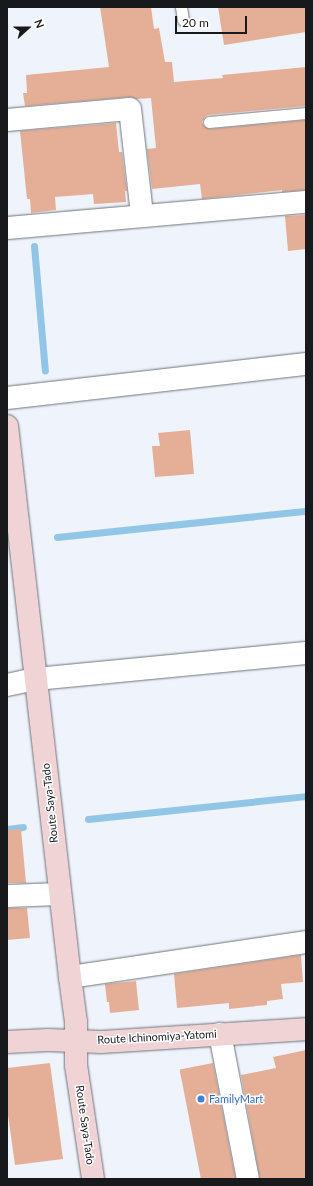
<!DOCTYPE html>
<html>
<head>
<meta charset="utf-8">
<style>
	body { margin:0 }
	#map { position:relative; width:313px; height:1186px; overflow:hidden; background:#eff3fb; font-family:Lato,sans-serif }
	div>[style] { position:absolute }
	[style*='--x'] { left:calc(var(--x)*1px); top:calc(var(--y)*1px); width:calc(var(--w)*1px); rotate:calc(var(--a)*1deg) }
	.stream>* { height:7px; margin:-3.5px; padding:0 3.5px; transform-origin:3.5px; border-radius:3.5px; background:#91c6e6 }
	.building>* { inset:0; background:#e5af97; transform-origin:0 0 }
	.roads { filter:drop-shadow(0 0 1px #6f737a) drop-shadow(0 0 1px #6f737a) }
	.lane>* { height:11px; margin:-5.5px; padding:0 5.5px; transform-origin:5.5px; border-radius:5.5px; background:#fff }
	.street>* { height:22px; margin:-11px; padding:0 11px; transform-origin:11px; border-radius:11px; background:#fff }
	.secondary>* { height:22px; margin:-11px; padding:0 11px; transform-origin:11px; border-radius:11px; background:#efd3d5 }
	.dots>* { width:11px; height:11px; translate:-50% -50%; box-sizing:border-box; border:2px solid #fff; border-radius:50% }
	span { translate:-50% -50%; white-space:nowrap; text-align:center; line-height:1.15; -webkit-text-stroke:3px #fff; paint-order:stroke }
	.street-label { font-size:11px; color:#18191c }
	.shop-label { font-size:11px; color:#366cbe }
	.left { translate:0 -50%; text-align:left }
	.frame { position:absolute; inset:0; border:8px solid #18191c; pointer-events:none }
	.north { position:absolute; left:8px; top:8px; width:40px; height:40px; -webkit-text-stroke:3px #fff; paint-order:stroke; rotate:69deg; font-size:11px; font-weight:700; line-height:16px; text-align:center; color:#18191c }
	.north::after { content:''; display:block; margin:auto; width:14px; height:18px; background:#18191c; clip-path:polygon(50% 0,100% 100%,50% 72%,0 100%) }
	.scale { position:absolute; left:175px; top:16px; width:72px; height:18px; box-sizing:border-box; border:2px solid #18191c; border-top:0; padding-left:5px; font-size:12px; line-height:14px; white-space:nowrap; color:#18191c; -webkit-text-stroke:3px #fff; paint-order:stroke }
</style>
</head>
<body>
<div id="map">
	<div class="stream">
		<i style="--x:34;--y:246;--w:125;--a:85"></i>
		<i style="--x:57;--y:537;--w:250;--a:-6"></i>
		<i style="--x:88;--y:819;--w:219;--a:-6"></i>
		<i style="--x:7;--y:829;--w:16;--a:-7"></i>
	</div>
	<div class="building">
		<i style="clip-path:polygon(100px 7px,151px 7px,154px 29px,159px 28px,165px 62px,172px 62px,174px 82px,223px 78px,222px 75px,306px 67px,306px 106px,208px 115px,205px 117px,202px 122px,204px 126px,210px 129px,306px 120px,306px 190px,282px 192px,282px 190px,202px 199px,200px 184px,152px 189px,147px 149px,156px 148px,151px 98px,137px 99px,129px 97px,25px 106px,23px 93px,27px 93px,26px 75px,109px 67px)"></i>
		<i style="clip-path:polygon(218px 7px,306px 7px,306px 32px,224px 45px)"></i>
		<i style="clip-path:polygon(116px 123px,119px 152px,122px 152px,127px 191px,125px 191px,126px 202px,94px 204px,93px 194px,55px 197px,56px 210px,31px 213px,30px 199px,27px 199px,20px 131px)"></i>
		<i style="clip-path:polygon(306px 215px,306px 249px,288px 251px,285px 216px)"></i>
		<i style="clip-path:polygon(190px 430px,194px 474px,155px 477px,152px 446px,160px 446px,158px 433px)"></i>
		<i style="clip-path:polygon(21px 829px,26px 883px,7px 883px,7px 830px)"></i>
		<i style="clip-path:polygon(7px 908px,27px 908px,30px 938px,7px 940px)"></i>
		<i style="clip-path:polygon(301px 955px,303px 982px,281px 984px,283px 999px,267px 1001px,267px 1005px,229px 1009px,229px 1003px,177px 1008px,174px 974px)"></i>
		<i style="clip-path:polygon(136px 981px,139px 1010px,110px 1013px,109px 1002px,107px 1002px,105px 984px)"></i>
		<i style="clip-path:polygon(306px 1050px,306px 1179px,260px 1179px,241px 1075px,276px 1068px,273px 1057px)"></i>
		<i style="clip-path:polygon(50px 1063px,63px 1159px,15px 1165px,7px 1108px,7px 1068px)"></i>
		<i style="left:213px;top:1063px;width:118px;height:34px;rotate:79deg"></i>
	</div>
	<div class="roads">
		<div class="lane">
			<i style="--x:181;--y:7;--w:13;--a:81"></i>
			<i style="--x:209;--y:122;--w:97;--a:-5.3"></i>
		</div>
		<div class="street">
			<i style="--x:7;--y:120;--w:123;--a:-5.1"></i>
			<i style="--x:130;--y:109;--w:107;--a:83.5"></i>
			<i style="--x:7;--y:228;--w:300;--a:-5"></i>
			<i style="--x:7;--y:398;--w:301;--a:-6.5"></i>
			<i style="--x:7;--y:685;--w:30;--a:-12"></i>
			<i style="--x:36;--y:679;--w:271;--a:-5.5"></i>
			<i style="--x:7;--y:896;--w:53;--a:-2.2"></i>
			<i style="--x:70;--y:977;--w:239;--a:-8.4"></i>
			<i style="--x:220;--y:1034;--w:148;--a:79.1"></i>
		</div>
		<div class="secondary">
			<i style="--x:7;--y:426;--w:555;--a:83.48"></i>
			<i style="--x:70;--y:977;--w:45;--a:82.4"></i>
			<i style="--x:76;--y:1022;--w:43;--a:90"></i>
			<i style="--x:76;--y:1065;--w:115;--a:81.5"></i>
			<i style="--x:7;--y:1042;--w:41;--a:-2.8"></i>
			<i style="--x:48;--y:1040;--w:53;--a:2.2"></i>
			<i style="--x:101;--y:1042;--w:205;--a:-3.6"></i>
		</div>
	</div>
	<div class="dots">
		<i style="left:201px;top:1099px;background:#3f7fe0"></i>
	</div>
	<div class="street-label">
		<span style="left:50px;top:803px;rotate:-96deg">Route Saya-Tado</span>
		<span style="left:157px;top:1037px;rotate:-3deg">Route Ichinomiya-Yatomi</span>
		<span style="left:85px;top:1125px;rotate:82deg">Route Saya-Tado</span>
	</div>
	<div class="shop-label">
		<span class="left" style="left:209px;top:1099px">FamilyMart</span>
	</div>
	<div class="frame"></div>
	<div class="north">N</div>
	<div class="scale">20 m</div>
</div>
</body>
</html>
